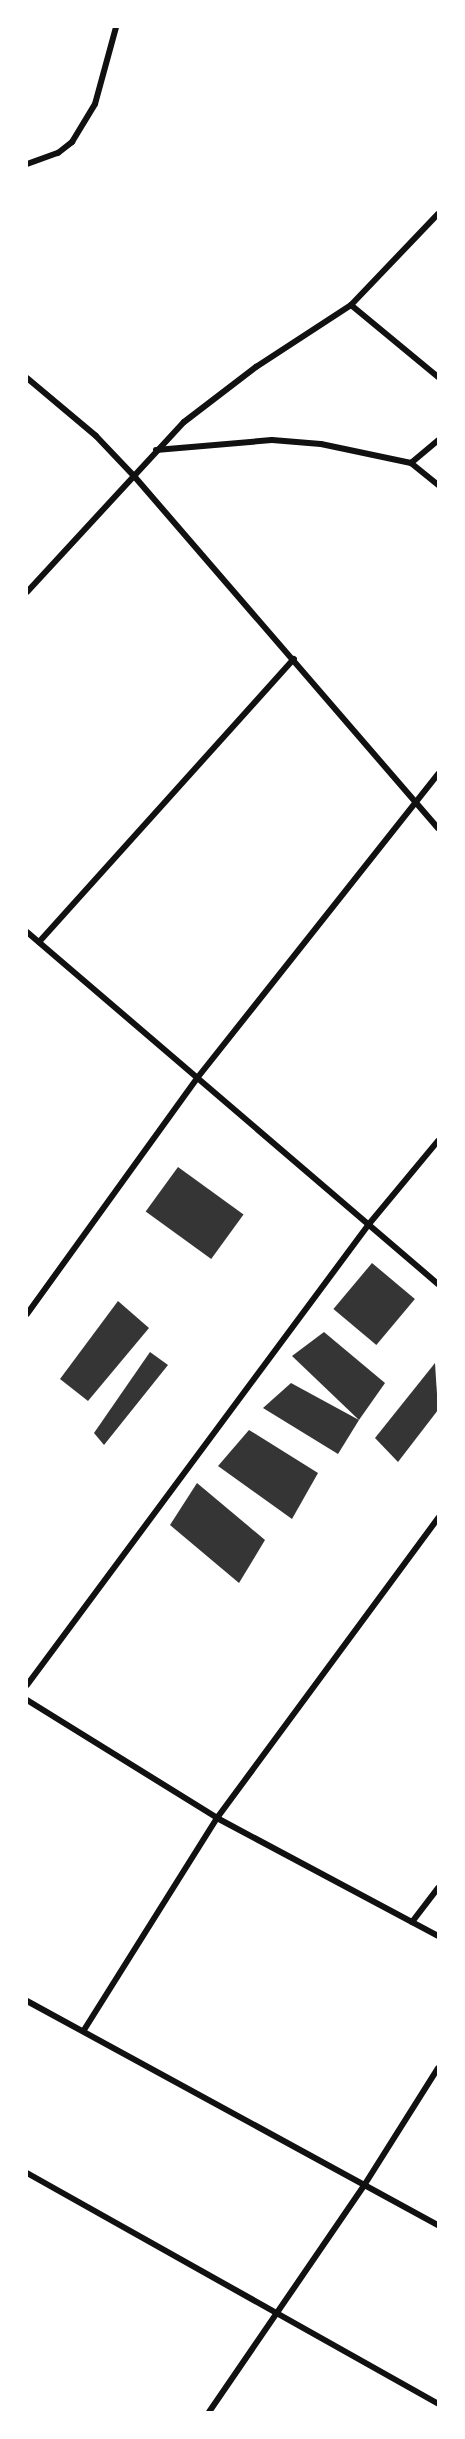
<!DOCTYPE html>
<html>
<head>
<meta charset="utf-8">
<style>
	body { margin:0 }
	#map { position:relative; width:465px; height:2439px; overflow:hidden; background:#fff; font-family:"Asap Condensed",sans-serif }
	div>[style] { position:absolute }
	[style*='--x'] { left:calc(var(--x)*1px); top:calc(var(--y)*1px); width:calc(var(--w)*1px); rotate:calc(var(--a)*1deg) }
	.building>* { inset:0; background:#353535; transform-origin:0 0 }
	.minor>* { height:6px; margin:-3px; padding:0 3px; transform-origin:3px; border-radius:3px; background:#111 }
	span { translate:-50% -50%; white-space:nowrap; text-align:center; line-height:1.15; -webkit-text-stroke:6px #fff; paint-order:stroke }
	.frame { position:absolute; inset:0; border:28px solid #fff; pointer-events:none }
</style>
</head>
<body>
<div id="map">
	<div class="building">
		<i style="left:178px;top:1167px;width:81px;height:55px;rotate:36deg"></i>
		<i style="left:372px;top:1263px;width:56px;height:60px;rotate:40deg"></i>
		<i style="clip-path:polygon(118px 1301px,149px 1328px,88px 1401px,60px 1379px)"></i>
		<i style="clip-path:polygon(324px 1332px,385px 1383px,359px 1420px,292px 1356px)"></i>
		<i style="clip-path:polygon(150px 1352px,168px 1365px,104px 1445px,94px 1433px)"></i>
		<i style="clip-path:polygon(435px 1363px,438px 1410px,398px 1462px,375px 1438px)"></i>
		<i style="clip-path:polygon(291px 1383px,359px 1420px,338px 1454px,263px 1408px)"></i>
		<i style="clip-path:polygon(249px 1430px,318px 1473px,292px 1519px,218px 1466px)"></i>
		<i style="clip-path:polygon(197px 1483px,265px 1540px,239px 1583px,170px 1525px)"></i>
	</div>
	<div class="minor">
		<i style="--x:27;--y:164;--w:33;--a:-20"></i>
		<i style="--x:58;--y:153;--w:18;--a:-38"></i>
		<i style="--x:72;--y:142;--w:44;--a:-58.8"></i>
		<i style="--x:95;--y:104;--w:80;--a:-74.7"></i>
		<i style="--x:351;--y:305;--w:113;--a:39.6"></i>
		<i style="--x:27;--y:378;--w:90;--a:40"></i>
		<i style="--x:96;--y:436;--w:55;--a:46.5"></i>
		<i style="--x:134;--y:476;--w:465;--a:49.2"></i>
		<i style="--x:156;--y:450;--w:116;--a:-4.9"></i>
		<i style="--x:272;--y:440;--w:49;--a:4.7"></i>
		<i style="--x:321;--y:444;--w:92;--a:11.9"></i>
		<i style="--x:411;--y:463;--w:35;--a:-40"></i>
		<i style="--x:411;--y:463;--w:35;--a:39"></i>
		<i style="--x:27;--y:592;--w:231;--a:-47.3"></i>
		<i style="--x:184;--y:422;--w:91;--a:-37.4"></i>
		<i style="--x:256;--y:367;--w:113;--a:-33.1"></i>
		<i style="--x:351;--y:305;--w:126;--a:-46.3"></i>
		<i style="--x:27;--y:932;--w:541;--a:40.58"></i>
		<i style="--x:39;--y:942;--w:381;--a:-48"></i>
		<i style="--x:27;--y:1314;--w:292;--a:-54.2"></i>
		<i style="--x:198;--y:1077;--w:387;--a:-51.6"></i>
		<i style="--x:27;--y:1685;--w:574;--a:-53.43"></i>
		<i style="--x:369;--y:1224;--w:108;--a:-50.3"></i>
		<i style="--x:27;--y:1700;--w:224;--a:31.8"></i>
		<i style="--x:217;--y:1818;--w:251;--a:28.1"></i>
		<i style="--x:412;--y:1922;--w:43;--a:-52.6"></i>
		<i style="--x:27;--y:2001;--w:468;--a:28.6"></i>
		<i style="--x:84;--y:2030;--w:250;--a:-57.9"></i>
		<i style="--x:217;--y:1818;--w:373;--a:-53.6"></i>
		<i style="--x:27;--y:2173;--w:471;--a:29.3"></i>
		<i style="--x:209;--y:2412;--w:276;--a:-55.6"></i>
		<i style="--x:365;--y:2184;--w:137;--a:-57.8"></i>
	</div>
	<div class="frame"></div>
</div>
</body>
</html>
